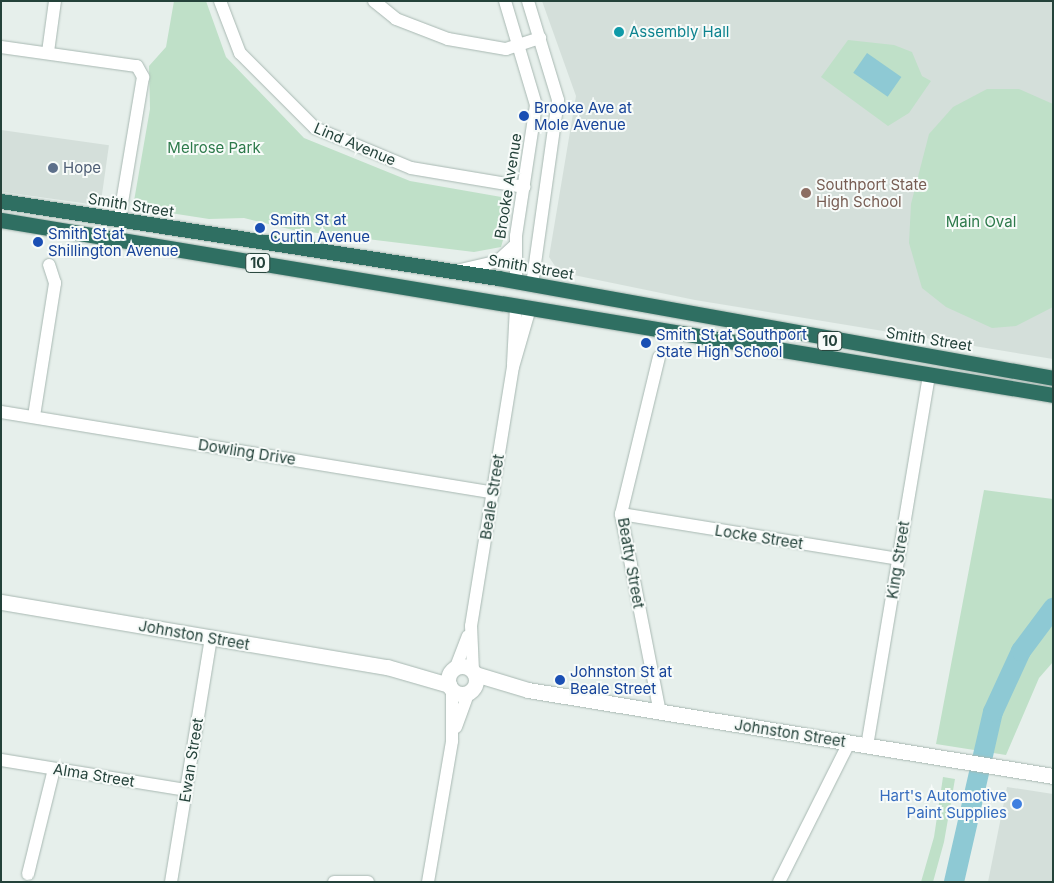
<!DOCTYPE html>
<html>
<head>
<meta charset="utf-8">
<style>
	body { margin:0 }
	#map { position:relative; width:1054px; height:883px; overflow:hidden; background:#e6efeb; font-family:Inter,sans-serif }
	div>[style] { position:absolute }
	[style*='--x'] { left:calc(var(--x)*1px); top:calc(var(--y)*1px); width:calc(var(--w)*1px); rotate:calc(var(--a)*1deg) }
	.built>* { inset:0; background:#d4dfda; transform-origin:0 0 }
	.green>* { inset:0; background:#bfe0c8 }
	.water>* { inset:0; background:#8ec9d4; transform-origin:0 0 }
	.river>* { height:20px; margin:-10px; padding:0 10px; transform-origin:10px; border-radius:10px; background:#8ec9d4 }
	.roads { filter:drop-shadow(0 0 1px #a8b8b2) drop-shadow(0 0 1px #a8b8b2) }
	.street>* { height:12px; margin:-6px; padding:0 6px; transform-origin:6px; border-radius:6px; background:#fff }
	.secondary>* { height:15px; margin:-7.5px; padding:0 7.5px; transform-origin:7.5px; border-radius:7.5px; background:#fff }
	.secondary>.ring { margin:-7.5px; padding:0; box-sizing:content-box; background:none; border:15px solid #fff; border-radius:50% }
	.highway>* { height:15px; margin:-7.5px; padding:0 7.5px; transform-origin:7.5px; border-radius:7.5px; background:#2f6f62 }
	.dots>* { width:14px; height:14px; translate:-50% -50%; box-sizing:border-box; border:2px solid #f7fbf9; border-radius:50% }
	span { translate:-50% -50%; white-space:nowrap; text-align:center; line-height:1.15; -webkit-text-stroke:4px #f7fbf9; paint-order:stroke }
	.shield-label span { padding:1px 4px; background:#f7fbf9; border:1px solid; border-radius:4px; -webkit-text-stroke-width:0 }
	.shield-label { font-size:14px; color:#24423a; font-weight:700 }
	.culture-label { font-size:15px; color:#0d838f }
	.left { translate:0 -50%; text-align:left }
	.transit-label { font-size:15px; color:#164399 }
	.street-label { font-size:15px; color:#24423a }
	.park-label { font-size:15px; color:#2d7a4b }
	.service-label { font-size:15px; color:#4e5e75 }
	.education-label { font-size:15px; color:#785e54 }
	.shop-label { font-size:15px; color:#366cbe }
	.right { translate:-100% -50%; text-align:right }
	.frame { position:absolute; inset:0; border:2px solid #24423a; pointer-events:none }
</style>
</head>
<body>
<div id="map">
	<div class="built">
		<i style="clip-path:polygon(542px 1px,1053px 1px,1053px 359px,695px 300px,559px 272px,549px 257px,576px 96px)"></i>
		<i style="left:1px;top:130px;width:109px;height:61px;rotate:8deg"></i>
		<i style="clip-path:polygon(1007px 787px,1053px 794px,1053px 882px,988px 882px)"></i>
	</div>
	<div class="green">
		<i style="clip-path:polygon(174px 1px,206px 1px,226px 57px,304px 138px,410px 181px,507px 198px,510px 216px,501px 247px,474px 252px,293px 230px,244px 218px,209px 219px,138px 208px,134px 201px,150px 109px,149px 66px,166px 47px)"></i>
		<i style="clip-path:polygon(848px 40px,894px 45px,912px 52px,922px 76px,931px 81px,909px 113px,888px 126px,821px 77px)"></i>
		<i style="clip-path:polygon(987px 89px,1019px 89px,1053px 104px,1053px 307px,1016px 326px,992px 328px,946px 307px,922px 288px,909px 243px,911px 204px,929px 134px,953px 107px)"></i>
		<i style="clip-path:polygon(984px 490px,1053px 499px,1053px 662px,1039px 678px,1006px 755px,936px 744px)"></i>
		<i style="clip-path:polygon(943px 777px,955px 779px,944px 842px,933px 882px,921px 882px,934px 837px)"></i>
	</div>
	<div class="water">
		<i style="left:867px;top:53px;width:42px;height:24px;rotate:35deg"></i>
	</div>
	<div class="river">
		<i style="--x:954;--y:882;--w:174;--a:-77.1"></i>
		<i style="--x:993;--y:712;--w:67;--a:-65.3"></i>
		<i style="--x:1021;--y:651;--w:54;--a:-53.3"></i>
	</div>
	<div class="roads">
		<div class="street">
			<i style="--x:220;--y:1;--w:56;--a:69"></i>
			<i style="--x:240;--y:53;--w:106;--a:45"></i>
			<i style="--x:315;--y:128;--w:104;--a:22.6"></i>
			<i style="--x:411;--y:168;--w:115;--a:9.5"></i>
			<i style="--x:374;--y:1;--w:28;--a:39"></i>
			<i style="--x:396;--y:19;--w:56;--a:21"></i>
			<i style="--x:448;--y:39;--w:59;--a:9.8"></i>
			<i style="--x:506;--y:49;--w:36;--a:-18"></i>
			<i style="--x:505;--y:1;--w:109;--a:73.4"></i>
			<i style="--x:536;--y:105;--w:133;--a:98.7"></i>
			<i style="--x:516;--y:236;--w:46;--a:90"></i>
			<i style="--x:528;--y:1;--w:103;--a:73.1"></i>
			<i style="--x:558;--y:100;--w:187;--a:98"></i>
			<i style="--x:1;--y:47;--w:137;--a:8"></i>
			<i style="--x:137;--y:66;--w:13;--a:61"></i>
			<i style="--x:143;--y:77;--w:145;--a:99.5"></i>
			<i style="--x:48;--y:52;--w:51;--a:-82.2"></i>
			<i style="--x:460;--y:270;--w:39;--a:-13"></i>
			<i style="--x:498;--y:261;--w:23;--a:-43"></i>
			<i style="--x:659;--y:357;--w:162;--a:103.6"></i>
			<i style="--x:621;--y:514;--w:202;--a:78.9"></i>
			<i style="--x:513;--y:364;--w:58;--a:-87"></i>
			<i style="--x:1;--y:412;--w:499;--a:9.3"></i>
			<i style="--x:34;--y:416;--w:135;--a:-81"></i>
			<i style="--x:55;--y:283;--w:19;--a:-108"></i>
			<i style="--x:621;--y:514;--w:281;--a:9.2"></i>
			<i style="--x:456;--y:667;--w:33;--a:-69"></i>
			<i style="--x:473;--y:671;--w:45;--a:-92.5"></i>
			<i style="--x:471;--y:626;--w:262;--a:-80.8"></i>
			<i style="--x:513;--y:367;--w:61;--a:-73.9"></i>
			<i style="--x:456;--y:727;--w:37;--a:-70"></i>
			<i style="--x:867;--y:746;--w:377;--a:-80.5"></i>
			<i style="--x:1;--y:760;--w:187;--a:9.2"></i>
			<i style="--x:28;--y:874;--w:108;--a:-76.1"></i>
			<i style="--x:171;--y:882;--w:247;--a:-80.7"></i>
			<i style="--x:334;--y:882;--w:34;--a:0"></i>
			<i style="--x:428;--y:882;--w:143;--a:-80.3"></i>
			<i style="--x:452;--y:741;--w:52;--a:-90"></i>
			<i style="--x:779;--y:882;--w:156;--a:-63.3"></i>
		</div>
		<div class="secondary">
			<i style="--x:1;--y:602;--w:391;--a:9.6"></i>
			<i style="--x:387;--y:667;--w:65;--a:16.2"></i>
			<i class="ring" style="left:448px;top:666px;width:13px;height:13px"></i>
			<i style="--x:475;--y:674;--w:55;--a:16.8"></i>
			<i style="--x:528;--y:690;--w:532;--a:9.3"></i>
		</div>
		<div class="highway">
			<i style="--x:1;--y:201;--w:503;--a:8.81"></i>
			<i style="--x:498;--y:278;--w:564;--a:10.21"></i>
			<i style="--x:1;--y:220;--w:1066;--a:9.44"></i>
		</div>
	</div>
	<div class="dots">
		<i style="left:619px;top:32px;background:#0f9aa8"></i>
		<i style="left:524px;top:116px;background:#1a4fb4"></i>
		<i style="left:53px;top:168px;background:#5c6f8a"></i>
		<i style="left:806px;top:193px;background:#8d6e63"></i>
		<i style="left:260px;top:228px;background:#1a4fb4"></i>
		<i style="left:38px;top:242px;background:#1a4fb4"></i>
		<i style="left:646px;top:343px;background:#1a4fb4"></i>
		<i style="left:560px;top:680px;background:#1a4fb4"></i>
		<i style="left:1017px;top:804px;background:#3f7fe0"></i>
	</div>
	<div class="shield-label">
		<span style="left:258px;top:263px">10</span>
		<span style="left:830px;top:341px">10</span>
	</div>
	<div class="culture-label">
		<span class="left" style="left:629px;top:32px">Assembly Hall</span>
	</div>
	<div class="transit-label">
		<span class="left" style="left:534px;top:116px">Brooke Ave at<br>Mole Avenue</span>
		<span class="left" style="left:270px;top:228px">Smith St at<br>Curtin Avenue</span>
		<span class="left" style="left:48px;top:242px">Smith St at<br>Shillington Avenue</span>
		<span class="left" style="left:656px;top:343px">Smith St at Southport<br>State High School</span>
		<span class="left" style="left:570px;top:680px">Johnston St at<br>Beale Street</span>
	</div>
	<div class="street-label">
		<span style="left:355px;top:144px;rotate:23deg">Lind Avenue</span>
		<span style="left:508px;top:186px;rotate:-81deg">Brooke Avenue</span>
		<span style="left:131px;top:205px;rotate:9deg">Smith Street</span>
		<span style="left:531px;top:267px;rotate:10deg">Smith Street</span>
		<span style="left:929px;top:339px;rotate:9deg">Smith Street</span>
		<span style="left:247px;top:452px;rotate:9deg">Dowling Drive</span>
		<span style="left:492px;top:497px;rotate:-81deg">Beale Street</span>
		<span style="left:759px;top:537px;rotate:9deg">Locke Street</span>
		<span style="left:898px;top:560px;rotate:-81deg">King Street</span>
		<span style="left:631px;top:563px;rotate:80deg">Beatty Street</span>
		<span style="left:194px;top:635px;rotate:10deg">Johnston Street</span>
		<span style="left:790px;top:733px;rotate:9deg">Johnston Street</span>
		<span style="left:191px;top:760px;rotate:-81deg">Ewan Street</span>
		<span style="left:94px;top:775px;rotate:9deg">Alma Street</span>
	</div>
	<div class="park-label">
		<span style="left:214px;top:148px">Melrose Park</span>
		<span style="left:981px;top:222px">Main Oval</span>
	</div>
	<div class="service-label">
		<span class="left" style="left:63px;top:168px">Hope</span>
	</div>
	<div class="education-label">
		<span class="left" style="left:816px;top:193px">Southport State<br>High School</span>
	</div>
	<div class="shop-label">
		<span class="right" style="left:1007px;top:804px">Hart's Automotive<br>Paint Supplies</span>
	</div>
	<div class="frame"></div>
</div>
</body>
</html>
